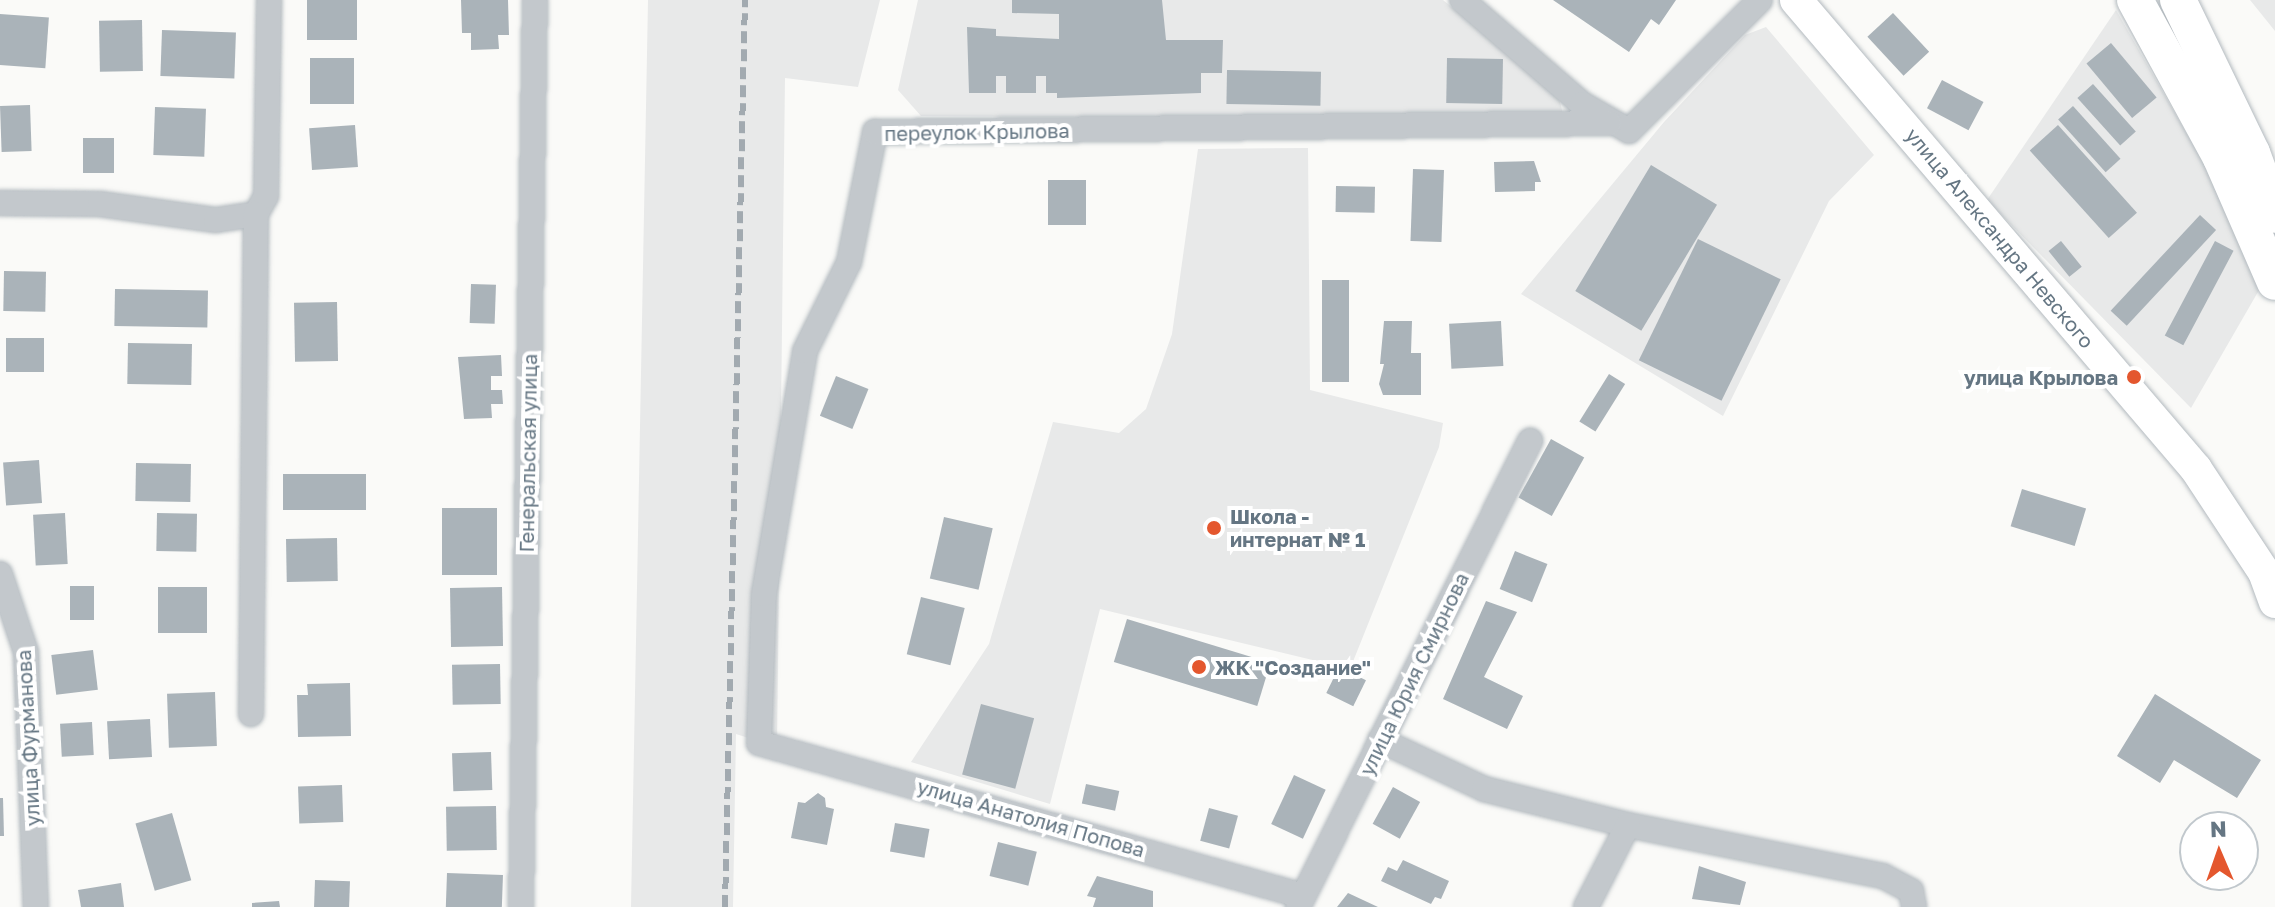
<!DOCTYPE html>
<html>
<head>
<meta charset="utf-8">
<style>
	body { margin:0 }
	#map { position:relative; width:2275px; height:907px; overflow:hidden; background:#fafaf8; font-family:"Golos Text",sans-serif }
	div>[style] { position:absolute }
	[style*='--x'] { left:calc(var(--x)*1px); top:calc(var(--y)*1px); width:calc(var(--w)*1px); rotate:calc(var(--a)*1deg) }
	.built>* { inset:0; background:#e8e9e9 }
	.building>* { inset:0; background:#aab3b9; transform-origin:0 0 }
	.roads { filter:drop-shadow(0 0 2px #b3babf) drop-shadow(0 0 2px #b3babf) }
	.street>* { height:24px; margin:-12px; padding:0 12px; transform-origin:12px; border-radius:12px; background:#c3c8cc }
	.secondary>* { height:32px; margin:-16px; padding:0 16px; transform-origin:16px; border-radius:16px; background:#fff }
	.primary>* { height:36px; margin:-18px; padding:0 18px; transform-origin:18px; border-radius:18px; background:#fff }
	.rail>* { height:6px; margin-top:-3px; transform-origin:0; background:repeating-linear-gradient(90deg,#a2aab0 0 12px,transparent 0 18px) }
	.dots>* { width:22px; height:22px; translate:-50% -50%; box-sizing:border-box; border:4px solid #fff; border-radius:50% }
	span { translate:-50% -50%; white-space:nowrap; text-align:center; line-height:1.15; -webkit-text-stroke:8px #fff; paint-order:stroke }
	.street-label { font-size:20px; color:#657683 }
	.poi-label { font-size:20px; color:#657683; font-weight:700 }
	.right { translate:-100% -50%; text-align:right }
	.left { translate:0 -50%; text-align:left }
	.north { position:absolute; left:2179px; top:811px; width:80px; height:80px; box-sizing:border-box; background:#fff; border:2px solid #c1c8cd; border-radius:50%; rotate:358deg; font-size:22px; font-weight:700; line-height:32px; text-align:center; color:#657683 }
	.north::after { content:''; display:block; margin:auto; width:28px; height:36px; background:#e4572e; clip-path:polygon(50% 0,100% 100%,50% 72%,0 100%) }
</style>
</head>
<body>
<div id="map">
	<div class="built">
		<i style="clip-path:polygon(648px 0,880px 0,858px 87px,785px 78px,777px 747px,736px 734px,733px 907px,631px 907px)"></i>
		<i style="clip-path:polygon(918px 0,1443px 0,1558px 95px,1565px 121px,921px 116px,898px 90px)"></i>
		<i style="clip-path:polygon(2250px 0,2275px 0,2275px 31px)"></i>
		<i style="clip-path:polygon(2116px 10px,2200px 157px,2262px 285px,2191px 408px,1987px 200px)"></i>
		<i style="clip-path:polygon(1766px 27px,1874px 155px,1829px 201px,1723px 416px,1521px 294px,1664px 122px,1745px 35px)"></i>
		<i style="clip-path:polygon(1308px 148px,1310px 390px,1443px 423px,1439px 447px,1350px 669px,1100px 609px,1050px 804px,911px 762px,989px 644px,1053px 422px,1119px 433px,1146px 409px,1172px 334px,1198px 149px)"></i>
	</div>
	<div class="building">
		<i style="left:307px;top:0;width:50px;height:40px"></i>
		<i style="clip-path:polygon(461px 0,508px 0,509px 35px,498px 35px,499px 49px,471px 50px,471px 33px,462px 33px)"></i>
		<i style="clip-path:polygon(1012px 0,1162px 0,1166px 40px,1223px 40px,1222px 73px,1201px 73px,1201px 93px,1057px 98px,1057px 93px,1046px 93px,1046px 76px,1036px 76px,1036px 93px,1006px 93px,1006px 76px,996px 76px,996px 93px,969px 93px,967px 27px,996px 29px,996px 36px,1059px 39px,1059px 14px,1012px 13px)"></i>
		<i style="clip-path:polygon(1553px 0,1676px 0,1659px 25px,1651px 19px,1629px 52px)"></i>
		<i style="left:1893px;top:13px;width:53px;height:35px;rotate:47deg"></i>
		<i style="left:0;top:14px;width:49px;height:51px;rotate:4deg"></i>
		<i style="left:142px;top:20px;width:51px;height:43px;rotate:89deg"></i>
		<i style="left:162px;top:30px;width:74px;height:46px;rotate:2deg"></i>
		<i style="left:2111px;top:43px;width:71px;height:32px;rotate:50deg"></i>
		<i style="left:310px;top:58px;width:44px;height:46px"></i>
		<i style="left:1447px;top:58px;width:56px;height:45px;rotate:1deg"></i>
		<i style="left:1227px;top:70px;width:94px;height:34px;rotate:1deg"></i>
		<i style="left:1942px;top:80px;width:47px;height:32px;rotate:28deg"></i>
		<i style="left:2093px;top:84px;width:64px;height:21px;rotate:48deg"></i>
		<i style="left:30px;top:105px;width:46px;height:30px;rotate:88deg"></i>
		<i style="left:2073px;top:106px;width:71px;height:20px;rotate:48deg"></i>
		<i style="left:155px;top:107px;width:51px;height:48px;rotate:2deg"></i>
		<i style="left:355px;top:125px;width:42px;height:46px;rotate:86deg"></i>
		<i style="left:2058px;top:125px;width:118px;height:38px;rotate:48deg"></i>
		<i style="left:83px;top:138px;width:31px;height:35px"></i>
		<i style="clip-path:polygon(1534px 161px,1541px 182px,1535px 182px,1535px 191px,1495px 192px,1494px 162px)"></i>
		<i style="left:1651px;top:165px;width:77px;height:147px;rotate:31deg"></i>
		<i style="left:1413px;top:169px;width:31px;height:72px;rotate:2deg"></i>
		<i style="left:1048px;top:180px;width:38px;height:45px"></i>
		<i style="left:1336px;top:186px;width:39px;height:26px;rotate:1deg"></i>
		<i style="left:2200px;top:215px;width:22px;height:131px;rotate:43deg"></i>
		<i style="left:1698px;top:239px;width:92px;height:135px;rotate:26deg"></i>
		<i style="left:2061px;top:241px;width:33px;height:16px;rotate:51deg"></i>
		<i style="left:2215px;top:241px;width:21px;height:107px;rotate:28deg"></i>
		<i style="left:4px;top:271px;width:42px;height:40px;rotate:1deg"></i>
		<i style="left:1322px;top:280px;width:27px;height:102px"></i>
		<i style="left:471px;top:284px;width:25px;height:39px;rotate:2deg"></i>
		<i style="left:115px;top:289px;width:93px;height:37px;rotate:1deg"></i>
		<i style="left:337px;top:302px;width:59px;height:43px;rotate:89deg"></i>
		<i style="clip-path:polygon(1384px 321px,1412px 321px,1411px 353px,1421px 353px,1421px 395px,1383px 395px,1379px 384px,1384px 364px,1380px 364px)"></i>
		<i style="left:1501px;top:321px;width:45px;height:52px;rotate:87deg"></i>
		<i style="left:6px;top:338px;width:38px;height:34px"></i>
		<i style="left:128px;top:343px;width:64px;height:41px;rotate:1deg"></i>
		<i style="clip-path:polygon(501px 355px,502px 376px,491px 376px,491px 390px,502px 390px,503px 404px,491px 404px,492px 418px,464px 419px,458px 357px)"></i>
		<i style="left:1609px;top:374px;width:19px;height:56px;rotate:32deg"></i>
		<i style="left:836px;top:376px;width:35px;height:43px;rotate:22deg"></i>
		<i style="left:1551px;top:439px;width:38px;height:67px;rotate:29deg"></i>
		<i style="left:39px;top:460px;width:43px;height:36px;rotate:86deg"></i>
		<i style="left:136px;top:463px;width:55px;height:38px;rotate:1deg"></i>
		<i style="left:366px;top:474px;width:36px;height:83px;rotate:90deg"></i>
		<i style="left:2022px;top:489px;width:67px;height:39px;rotate:17deg"></i>
		<i style="left:442px;top:508px;width:55px;height:67px"></i>
		<i style="left:65px;top:513px;width:51px;height:32px;rotate:87deg"></i>
		<i style="left:157px;top:513px;width:40px;height:38px;rotate:1deg"></i>
		<i style="left:944px;top:517px;width:50px;height:63px;rotate:13deg"></i>
		<i style="left:337px;top:538px;width:43px;height:51px;rotate:89deg"></i>
		<i style="left:1515px;top:551px;width:35px;height:41px;rotate:22deg"></i>
		<i style="left:70px;top:586px;width:24px;height:34px"></i>
		<i style="left:158px;top:587px;width:49px;height:46px"></i>
		<i style="left:502px;top:587px;width:59px;height:52px;rotate:89deg"></i>
		<i style="left:921px;top:597px;width:45px;height:59px;rotate:14deg"></i>
		<i style="clip-path:polygon(1486px 601px,1517px 612px,1484px 677px,1523px 696px,1507px 729px,1443px 699px)"></i>
		<i style="left:1127px;top:619px;width:150px;height:45px;rotate:17deg"></i>
		<i style="left:93px;top:650px;width:40px;height:42px;rotate:83deg"></i>
		<i style="left:500px;top:664px;width:40px;height:48px;rotate:89deg"></i>
		<i style="left:1339px;top:667px;width:30px;height:29px;rotate:26deg"></i>
		<i style="clip-path:polygon(350px 683px,351px 736px,298px 737px,297px 695px,308px 695px,307px 684px)"></i>
		<i style="left:215px;top:692px;width:54px;height:48px;rotate:88deg"></i>
		<i style="clip-path:polygon(2155px 694px,2261px 760px,2237px 798px,2174px 760px,2160px 783px,2117px 756px)"></i>
		<i style="left:981px;top:704px;width:55px;height:73px;rotate:15deg"></i>
		<i style="left:150px;top:719px;width:38px;height:43px;rotate:87deg"></i>
		<i style="left:92px;top:722px;width:33px;height:32px;rotate:87deg"></i>
		<i style="left:491px;top:752px;width:38px;height:39px;rotate:88deg"></i>
		<i style="left:1294px;top:775px;width:35px;height:54px;rotate:25deg"></i>
		<i style="left:1086px;top:784px;width:34px;height:20px;rotate:12deg"></i>
		<i style="left:342px;top:785px;width:37px;height:44px;rotate:88deg"></i>
		<i style="left:1393px;top:787px;width:31px;height:42px;rotate:29deg"></i>
		<i style="clip-path:polygon(818px 793px,825px 798px,826px 807px,834px 809px,827px 845px,791px 838px,798px 802px,805px 803px)"></i>
		<i style="clip-path:polygon(0 798px,3px 798px,4px 836px,0 836px)"></i>
		<i style="left:496px;top:806px;width:44px;height:50px;rotate:89deg"></i>
		<i style="left:1209px;top:808px;width:30px;height:34px;rotate:15deg"></i>
		<i style="left:172px;top:813px;width:70px;height:38px;rotate:74deg"></i>
		<i style="left:895px;top:823px;width:35px;height:29px;rotate:10deg"></i>
		<i style="left:998px;top:842px;width:40px;height:35px;rotate:14deg"></i>
		<i style="clip-path:polygon(1403px 860px,1449px 881px,1441px 899px,1435px 897px,1431px 904px,1381px 881px,1388px 867px,1397px 871px)"></i>
		<i style="clip-path:polygon(1699px 866px,1746px 882px,1740px 905px,1692px 899px)"></i>
		<i style="left:447px;top:873px;width:56px;height:34px;rotate:2deg"></i>
		<i style="clip-path:polygon(1097px 876px,1153px 891px,1153px 907px,1093px 907px,1096px 898px,1087px 896px)"></i>
		<i style="left:315px;top:880px;width:35px;height:27px;rotate:2deg"></i>
		<i style="clip-path:polygon(121px 883px,124px 907px,81px 907px,78px 890px)"></i>
		<i style="clip-path:polygon(1348px 893px,1378px 907px,1337px 907px)"></i>
		<i style="clip-path:polygon(279px 901px,280px 907px,252px 907px,252px 903px)"></i>
	</div>
	<div class="roads">
		<div class="street">
			<i style="--x:1462;--y:0;--w:159;--a:40.9"></i>
			<i style="--x:1582;--y:104;--w:54;--a:29.9"></i>
			<i style="--x:1629;--y:131;--w:185;--a:-45"></i>
			<i style="--x:0;--y:203;--w:100;--a:0.6"></i>
			<i style="--x:100;--y:204;--w:117;--a:7.9"></i>
			<i style="--x:216;--y:220;--w:40;--a:-8.5"></i>
			<i style="--x:256;--y:214;--w:21;--a:-61"></i>
			<i style="--x:266;--y:196;--w:196;--a:-89.1"></i>
			<i style="--x:0;--y:574;--w:82;--a:71.6"></i>
			<i style="--x:26;--y:652;--w:255;--a:87.8"></i>
			<i style="--x:251;--y:714;--w:500;--a:-89.43"></i>
			<i style="--x:1380;--y:740;--w:115;--a:25.2"></i>
			<i style="--x:1484;--y:789;--w:148;--a:14"></i>
			<i style="--x:1628;--y:825;--w:260;--a:11.3"></i>
			<i style="--x:1883;--y:876;--w:32;--a:28"></i>
			<i style="--x:1911;--y:891;--w:16;--a:79"></i>
			<i style="--x:1303;--y:896;--w:565;--a:-164.29"></i>
			<i style="--x:759;--y:743;--w:149;--a:-88.1"></i>
			<i style="--x:764;--y:594;--w:246;--a:-80.4"></i>
			<i style="--x:805;--y:351;--w:99;--a:-63.7"></i>
			<i style="--x:849;--y:262;--w:133;--a:-78.7"></i>
			<i style="--x:875;--y:132;--w:734;--a:-0.7"></i>
			<i style="--x:521;--y:907;--w:907;--a:-89.12"></i>
			<i style="--x:1298;--y:907;--w:521;--a:-63.53"></i>
			<i style="--x:1586;--y:907;--w:92;--a:-62.9"></i>
		</div>
		<div class="secondary">
			<i style="--x:1796;--y:0;--w:616;--a:49.54"></i>
			<i style="--x:2196;--y:469;--w:123;--a:56.6"></i>
			<i style="--x:2264;--y:572;--w:32;--a:70"></i>
		</div>
		<div class="primary">
			<i style="--x:2135;--y:0;--w:180;--a:61.4"></i>
			<i style="--x:2221;--y:158;--w:135;--a:66.5"></i>
			<i style="--x:2178;--y:0;--w:170;--a:64.2"></i>
			<i style="--x:2252;--y:153;--w:66;--a:69.6"></i>
		</div>
	</div>
	<div class="rail">
		<i style="--x:725;--y:907;--w:907;--a:-88.74"></i>
	</div>
	<div class="dots">
		<i style="left:2134px;top:377px;background:#e4572e"></i>
		<i style="left:1214px;top:528px;background:#e4572e"></i>
		<i style="left:1199px;top:667px;background:#e4572e"></i>
	</div>
	<div class="street-label">
		<span style="left:977px;top:132px;rotate:-1deg">переулок Крылова</span>
		<span style="left:2000px;top:238px;rotate:50deg">улица Александра Невского</span>
		<span style="left:528px;top:453px;rotate:-89deg">Генеральская улица</span>
		<span style="left:1414px;top:674px;rotate:-64deg">улица Юрия Смирнова</span>
		<span style="left:28px;top:738px;rotate:-93deg">улица Фурманова</span>
		<span style="left:1031px;top:818px;rotate:16deg">улица Анатолия Попова</span>
	</div>
	<div class="poi-label">
		<span class="right" style="left:2118px;top:377px">улица Крылова</span>
		<span class="left" style="left:1230px;top:528px">Школа -<br>интернат № 1</span>
		<span class="left" style="left:1215px;top:667px">ЖК "Создание"</span>
	</div>
	<div class="north">N</div>
</div>
</body>
</html>
